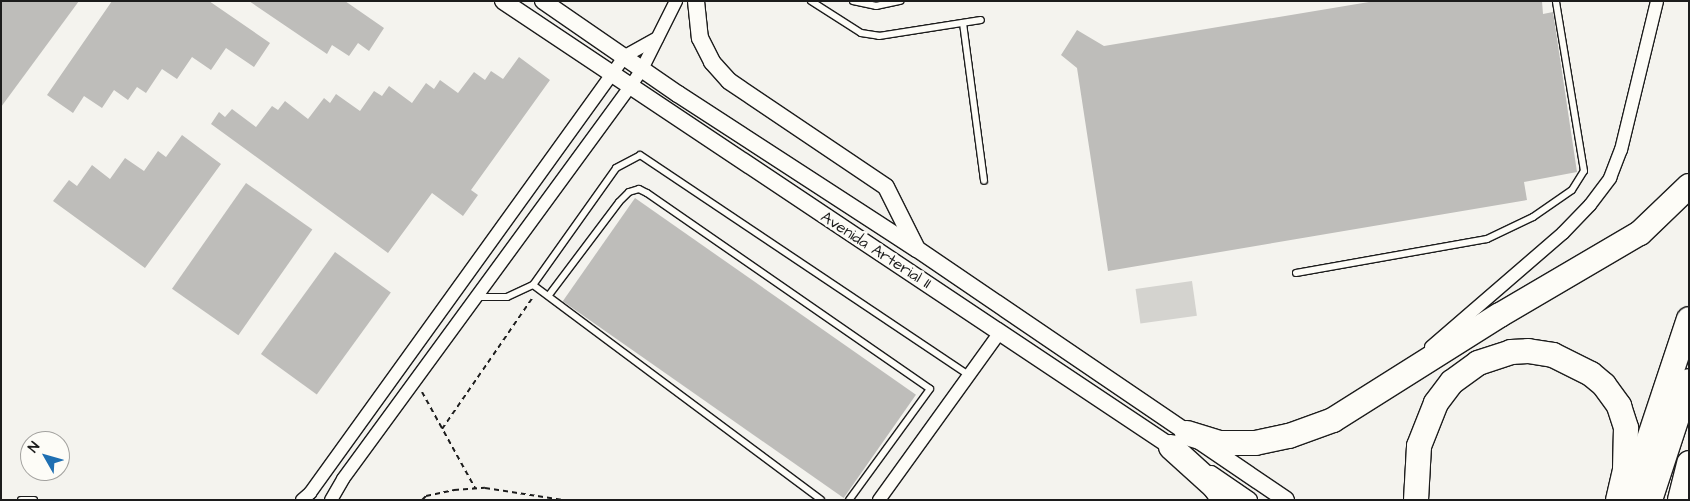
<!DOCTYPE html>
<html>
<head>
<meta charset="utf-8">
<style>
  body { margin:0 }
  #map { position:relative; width:1690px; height:501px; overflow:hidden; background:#f4f3ee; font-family:"Architects Daughter",sans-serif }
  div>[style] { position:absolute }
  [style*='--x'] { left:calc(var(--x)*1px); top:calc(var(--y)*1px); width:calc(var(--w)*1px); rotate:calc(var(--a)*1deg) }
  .green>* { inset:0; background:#d4d3cf; transform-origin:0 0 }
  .building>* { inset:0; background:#bebdba; transform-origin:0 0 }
  .path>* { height:2px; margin-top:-1px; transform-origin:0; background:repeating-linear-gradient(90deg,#1c1c1c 0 5px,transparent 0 9px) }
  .roads { filter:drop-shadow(1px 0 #1c1c1c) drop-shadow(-1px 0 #1c1c1c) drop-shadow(0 1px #1c1c1c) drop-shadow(0 -1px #1c1c1c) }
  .service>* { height:6px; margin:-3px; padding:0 3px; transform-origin:3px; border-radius:3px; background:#fdfcf7 }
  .minor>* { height:12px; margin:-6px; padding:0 6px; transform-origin:6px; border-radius:6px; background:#fdfcf7 }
  .tertiary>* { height:16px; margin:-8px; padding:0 8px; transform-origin:8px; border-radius:8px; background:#fdfcf7 }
  .motorway>* { height:24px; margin:-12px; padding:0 12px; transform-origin:12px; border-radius:12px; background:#fdfcf7 }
  span { translate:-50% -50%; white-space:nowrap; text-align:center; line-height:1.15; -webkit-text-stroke:5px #fdfcf7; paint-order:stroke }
  .street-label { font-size:16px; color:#1c1c1c }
  .frame { position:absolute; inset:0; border:2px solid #1c1c1c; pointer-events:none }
  .north { position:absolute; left:20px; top:431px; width:50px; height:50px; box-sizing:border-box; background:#fdfcf7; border:1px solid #a3a29f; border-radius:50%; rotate:308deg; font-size:14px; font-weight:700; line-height:20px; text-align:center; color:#1c1c1c }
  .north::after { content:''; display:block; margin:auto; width:18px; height:22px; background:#1f6fb2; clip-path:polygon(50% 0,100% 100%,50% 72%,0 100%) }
</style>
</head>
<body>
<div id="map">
  <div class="green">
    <i style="left:1192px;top:281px;width:35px;height:57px;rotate:82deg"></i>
  </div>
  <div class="building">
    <i style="clip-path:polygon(1px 1px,79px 1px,1px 107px)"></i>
    <i style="clip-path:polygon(112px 1px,209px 1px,270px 43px,254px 67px,226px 48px,211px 70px,192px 57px,177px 79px,162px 69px,146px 93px,137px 87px,128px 100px,114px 90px,102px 108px,84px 96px,73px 113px,47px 95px)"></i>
    <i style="clip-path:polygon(249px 1px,345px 1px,384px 28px,369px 51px,358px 43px,349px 56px,332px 45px,327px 54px)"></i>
    <i style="clip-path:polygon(1375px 1px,1542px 1px,1543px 14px,1553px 12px,1577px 172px,1524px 182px,1527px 200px,1108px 271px,1077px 68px,1061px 55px,1077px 30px,1104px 46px)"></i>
    <i style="clip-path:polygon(519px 57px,550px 80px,471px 190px,478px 195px,463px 216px,432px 193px,388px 253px,211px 124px,219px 112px,225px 117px,232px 109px,256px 127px,272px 106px,278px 110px,285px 101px,308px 119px,324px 98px,330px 103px,336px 94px,360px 111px,374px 91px,382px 96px,389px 86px,412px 103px,426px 83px,434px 89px,440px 80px,458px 93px,474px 72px,485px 80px,491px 71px,503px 79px)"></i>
    <i style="clip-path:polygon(182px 135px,221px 164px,145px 268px,53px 201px,69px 180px,77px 186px,92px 165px,110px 179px,125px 158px,144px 171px,158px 151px,166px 157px)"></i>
    <i style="left:246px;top:183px;width:81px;height:129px;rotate:35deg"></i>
    <i style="left:635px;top:198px;width:343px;height:126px;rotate:35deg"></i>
    <i style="left:335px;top:252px;width:69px;height:126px;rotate:36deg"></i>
  </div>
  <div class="path">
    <i style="--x:422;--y:392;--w:110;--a:61.1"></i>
    <i style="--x:442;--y:429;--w:160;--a:-55.4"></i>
    <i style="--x:422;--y:500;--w:6;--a:-45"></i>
    <i style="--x:426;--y:496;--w:29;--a:-12"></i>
    <i style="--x:454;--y:490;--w:31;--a:-4"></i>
    <i style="--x:485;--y:488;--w:79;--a:8.7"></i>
  </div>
  <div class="roads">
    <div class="service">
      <i style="--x:811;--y:1;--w:59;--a:32.6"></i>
      <i style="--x:861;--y:33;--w:18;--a:9"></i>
      <i style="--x:879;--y:36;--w:103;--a:-8.9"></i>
      <i style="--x:853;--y:1;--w:24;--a:12"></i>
      <i style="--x:876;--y:6;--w:25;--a:-12"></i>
      <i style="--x:963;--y:23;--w:159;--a:82.4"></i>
      <i style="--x:1296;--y:273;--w:194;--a:-10.1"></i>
      <i style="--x:1487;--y:239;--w:51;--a:-25.6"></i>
      <i style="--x:1533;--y:217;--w:47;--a:-34.7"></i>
      <i style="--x:1572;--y:190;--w:22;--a:-58"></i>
      <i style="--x:1584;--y:171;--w:172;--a:-99.4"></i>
      <i style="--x:533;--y:285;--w:359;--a:36.7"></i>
      <i style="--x:549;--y:295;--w:116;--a:-53"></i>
      <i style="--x:619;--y:202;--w:14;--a:-45"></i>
      <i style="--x:629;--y:192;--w:10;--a:-17"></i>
      <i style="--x:639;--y:189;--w:9;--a:27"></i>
      <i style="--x:647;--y:193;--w:344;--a:34.7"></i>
      <i style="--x:930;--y:389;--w:137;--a:126.1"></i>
      <i style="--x:477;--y:297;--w:30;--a:0"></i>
      <i style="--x:507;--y:297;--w:29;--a:-25"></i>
      <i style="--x:533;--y:285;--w:143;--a:-54.6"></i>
      <i style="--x:616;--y:168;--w:27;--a:-28"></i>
      <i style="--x:640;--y:155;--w:396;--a:33.8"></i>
      <i style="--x:21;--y:500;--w:13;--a:0"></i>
    </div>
    <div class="minor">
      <i style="--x:1431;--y:347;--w:174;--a:-40.8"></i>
      <i style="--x:1563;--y:233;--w:39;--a:-46"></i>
      <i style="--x:1590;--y:205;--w:34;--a:-53"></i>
      <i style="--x:1610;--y:178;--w:30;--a:-69"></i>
      <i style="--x:1621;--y:150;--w:153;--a:-76.4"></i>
      <i style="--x:302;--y:500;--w:11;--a:-41"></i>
      <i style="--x:310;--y:493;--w:539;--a:-54.22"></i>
      <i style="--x:625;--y:56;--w:37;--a:-29"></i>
      <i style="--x:331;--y:500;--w:24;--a:-60"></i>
      <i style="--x:343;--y:479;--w:486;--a:-53.8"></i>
      <i style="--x:630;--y:87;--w:22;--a:-56"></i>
      <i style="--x:642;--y:69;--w:76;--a:-63.4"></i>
      <i style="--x:879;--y:500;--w:207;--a:-54.2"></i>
    </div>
    <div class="tertiary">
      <i style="--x:503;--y:1;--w:813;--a:33.71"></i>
      <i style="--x:543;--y:1;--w:164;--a:34.6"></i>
      <i style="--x:678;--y:94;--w:285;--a:33"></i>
      <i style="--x:917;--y:249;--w:446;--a:34.2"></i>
      <i style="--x:696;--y:1;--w:37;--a:84"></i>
      <i style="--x:700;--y:38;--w:27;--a:63"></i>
      <i style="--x:712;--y:62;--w:25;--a:48"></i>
      <i style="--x:729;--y:81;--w:189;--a:34"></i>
      <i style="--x:886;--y:187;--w:69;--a:63.4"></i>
      <i style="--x:1211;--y:474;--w:46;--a:34.4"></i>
    </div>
    <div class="motorway">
      <i style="--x:1187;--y:433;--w:34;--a:17"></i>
      <i style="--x:1220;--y:443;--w:35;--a:0"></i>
      <i style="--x:1255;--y:443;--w:35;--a:-12"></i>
      <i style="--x:1289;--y:436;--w:47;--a:-20"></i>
      <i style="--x:1333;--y:420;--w:197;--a:-32.2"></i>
      <i style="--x:1500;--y:315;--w:162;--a:-30.4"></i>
      <i style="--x:1640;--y:233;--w:68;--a:-43.8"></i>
      <i style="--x:1171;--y:447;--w:59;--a:42.3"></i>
      <i style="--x:1215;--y:487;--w:16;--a:55"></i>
      <i style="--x:1631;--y:493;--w:183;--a:-71.6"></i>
      <i style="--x:1416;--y:500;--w:54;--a:-86.8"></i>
      <i style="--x:1419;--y:446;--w:46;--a:-68.4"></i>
      <i style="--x:1436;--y:403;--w:26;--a:-53"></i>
      <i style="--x:1452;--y:382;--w:32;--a:-36"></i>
      <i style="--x:1478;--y:363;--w:35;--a:-18"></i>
      <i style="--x:1511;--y:352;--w:17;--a:-3"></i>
      <i style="--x:1528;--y:351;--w:25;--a:9"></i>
      <i style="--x:1553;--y:355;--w:42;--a:26.6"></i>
      <i style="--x:1591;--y:374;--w:17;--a:40"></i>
      <i style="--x:1604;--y:385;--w:26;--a:54"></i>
      <i style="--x:1619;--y:406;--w:23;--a:72"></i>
      <i style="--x:1626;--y:428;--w:42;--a:91.4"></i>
      <i style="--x:1625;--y:470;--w:31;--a:103"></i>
      <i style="--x:1650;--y:500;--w:125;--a:-71.9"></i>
      <i style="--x:1680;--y:500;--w:38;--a:-76"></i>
    </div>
  </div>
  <div class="street-label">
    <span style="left:876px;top:250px;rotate:33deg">Avenida Arterial II</span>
  </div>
  <div class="frame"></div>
  <div class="north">N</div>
</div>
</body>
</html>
